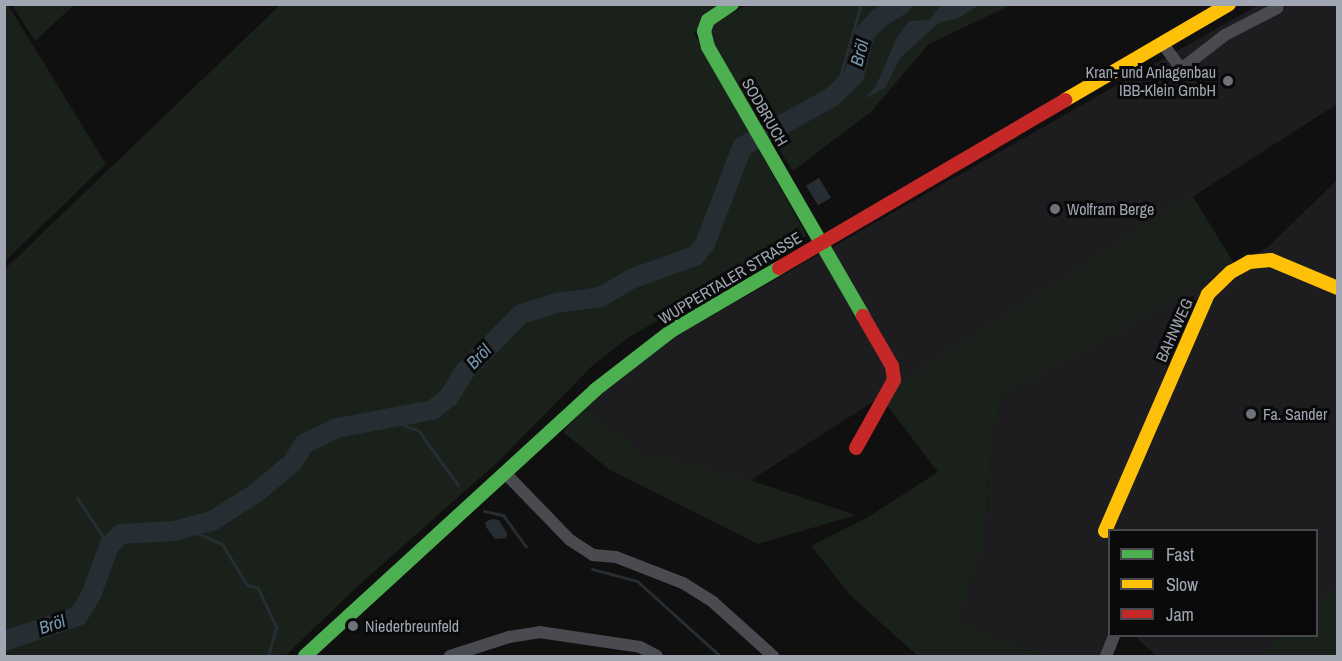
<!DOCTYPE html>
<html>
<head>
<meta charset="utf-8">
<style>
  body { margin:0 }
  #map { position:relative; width:1342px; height:661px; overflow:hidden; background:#101010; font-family:"Archivo Narrow",sans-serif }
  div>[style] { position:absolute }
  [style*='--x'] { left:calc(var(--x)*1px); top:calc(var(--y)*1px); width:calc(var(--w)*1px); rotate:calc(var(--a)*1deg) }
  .built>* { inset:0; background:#1d1d1f }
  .green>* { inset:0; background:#1a201a }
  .water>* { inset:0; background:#262d33; transform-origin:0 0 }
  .stream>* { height:3px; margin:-1.5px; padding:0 1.5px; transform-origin:1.5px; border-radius:1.5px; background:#262d33 }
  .river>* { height:20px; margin:-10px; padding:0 10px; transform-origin:10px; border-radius:10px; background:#262d33 }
  .street>* { height:12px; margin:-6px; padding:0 6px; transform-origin:6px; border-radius:6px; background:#4a4b50 }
  .fast>* { height:14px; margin:-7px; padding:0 7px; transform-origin:7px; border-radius:7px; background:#4caf50 }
  .slow>* { height:14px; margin:-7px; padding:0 7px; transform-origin:7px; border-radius:7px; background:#ffc107 }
  .jam>* { height:14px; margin:-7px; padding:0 7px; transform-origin:7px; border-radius:7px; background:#c62828 }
  .dots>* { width:16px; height:16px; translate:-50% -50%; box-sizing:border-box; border:3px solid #0a0a0b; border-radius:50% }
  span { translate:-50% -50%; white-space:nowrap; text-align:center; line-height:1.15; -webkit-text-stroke:6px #0a0a0b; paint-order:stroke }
  .poi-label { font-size:16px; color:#a0a6b2 }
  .right { translate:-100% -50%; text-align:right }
  .left { translate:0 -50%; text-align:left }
  .street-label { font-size:16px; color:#a0a6b2 }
  .water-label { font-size:18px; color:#7597af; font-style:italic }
  .frame { position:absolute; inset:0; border:6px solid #a0a6b2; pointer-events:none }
  .legend { position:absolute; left:1108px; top:529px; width:210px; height:108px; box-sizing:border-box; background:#0a0a0b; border:2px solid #46484e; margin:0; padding:8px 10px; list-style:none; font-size:18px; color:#a0a6b2 }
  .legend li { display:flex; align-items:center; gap:12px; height:30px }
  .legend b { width:30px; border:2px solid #46484e }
</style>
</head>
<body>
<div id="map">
  <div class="built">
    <i style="clip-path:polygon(1258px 5px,1337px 5px,1337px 104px,748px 482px,641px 452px,586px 406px,651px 350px)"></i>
    <i style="clip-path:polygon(1337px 180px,1337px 583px,1317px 603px,1316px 530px,1110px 530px,1110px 636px,1103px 656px,1044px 656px,959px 621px,986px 539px,990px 450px,1003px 395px,1130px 321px,1268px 247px)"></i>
    <i style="clip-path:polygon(1135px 636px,1282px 636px,1259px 656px,1156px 656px)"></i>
  </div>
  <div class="green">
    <i style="clip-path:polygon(8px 5px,106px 164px,5px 261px,4px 5px)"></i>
    <i style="clip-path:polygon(12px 5px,74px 5px,35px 41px)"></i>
    <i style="clip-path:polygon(280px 5px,742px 5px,721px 18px,748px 5px,1011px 5px,929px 44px,871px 112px,793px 171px,710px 45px,710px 23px,694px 33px,807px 236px,629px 337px,592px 366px,501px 459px,358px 586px,285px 656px,5px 656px,5px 269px)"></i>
    <i style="clip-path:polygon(1192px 195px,1235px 265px,1003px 395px,990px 450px,986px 539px,959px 621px,1044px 656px,918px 656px,851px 596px,811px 546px,870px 516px,938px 472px,880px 396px)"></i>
    <i style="clip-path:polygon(586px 406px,641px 452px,752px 481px,856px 515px,758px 544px,610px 470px,563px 432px)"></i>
    <i style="clip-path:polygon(1337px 583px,1337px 656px,1259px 656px,1282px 636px,1316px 636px,1317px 603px)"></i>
  </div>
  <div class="water">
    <i style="clip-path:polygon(941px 5px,979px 5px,957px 19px,940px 22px,900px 58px,885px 88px,864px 99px,876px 86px,897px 37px,909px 21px,929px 20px)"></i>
    <i style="left:819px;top:178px;width:23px;height:15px;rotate:59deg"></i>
    <i style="clip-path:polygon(492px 519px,499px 520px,507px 533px,506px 538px,495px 539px,486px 527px,485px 522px)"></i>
  </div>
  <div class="stream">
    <i style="--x:835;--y:94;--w:94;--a:-73.9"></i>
    <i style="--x:395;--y:415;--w:15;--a:48"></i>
    <i style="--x:405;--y:426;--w:14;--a:17"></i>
    <i style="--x:418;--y:430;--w:68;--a:54"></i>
    <i style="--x:77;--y:498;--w:58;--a:56.3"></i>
    <i style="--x:484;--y:511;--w:19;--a:12"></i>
    <i style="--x:503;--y:515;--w:39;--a:54"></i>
    <i style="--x:186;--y:528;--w:39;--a:24"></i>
    <i style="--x:222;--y:544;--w:48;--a:58.6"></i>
    <i style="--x:247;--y:585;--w:11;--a:15"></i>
    <i style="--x:258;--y:588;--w:43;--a:65.2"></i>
    <i style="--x:276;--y:627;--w:30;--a:105"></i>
    <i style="--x:592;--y:569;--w:47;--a:14.9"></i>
    <i style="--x:637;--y:581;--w:112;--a:42.1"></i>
  </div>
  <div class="river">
    <i style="--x:4;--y:641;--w:78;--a:-18.7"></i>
    <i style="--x:78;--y:616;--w:25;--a:-58"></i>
    <i style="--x:91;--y:595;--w:52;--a:-69.8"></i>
    <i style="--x:109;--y:546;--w:17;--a:-45"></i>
    <i style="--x:121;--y:534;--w:53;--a:-3.2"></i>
    <i style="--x:174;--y:531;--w:39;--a:-15"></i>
    <i style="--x:212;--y:521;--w:52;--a:-32.5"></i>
    <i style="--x:256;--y:493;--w:48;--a:-40"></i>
    <i style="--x:293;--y:462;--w:21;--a:-59"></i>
    <i style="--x:304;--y:444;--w:37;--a:-26"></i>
    <i style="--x:337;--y:428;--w:97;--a:-10.7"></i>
    <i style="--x:432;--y:410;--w:21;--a:-37"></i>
    <i style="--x:449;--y:397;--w:29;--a:-59"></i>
    <i style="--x:464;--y:372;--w:81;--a:-45.5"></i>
    <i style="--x:521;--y:314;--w:38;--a:-17"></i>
    <i style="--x:557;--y:303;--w:44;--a:-7.8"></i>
    <i style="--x:601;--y:297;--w:35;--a:-31"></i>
    <i style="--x:631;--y:279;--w:68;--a:-19.8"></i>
    <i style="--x:695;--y:256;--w:16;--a:-50"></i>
    <i style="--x:705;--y:244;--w:104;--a:-69.1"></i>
    <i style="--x:742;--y:147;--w:103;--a:-29.1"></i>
    <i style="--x:832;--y:97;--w:30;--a:-44"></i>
    <i style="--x:854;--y:76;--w:44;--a:-75.7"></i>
    <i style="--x:865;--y:33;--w:19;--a:-47"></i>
    <i style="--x:878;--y:19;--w:28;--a:-32"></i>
  </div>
  <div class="street">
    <i style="--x:1163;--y:44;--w:31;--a:54"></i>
    <i style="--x:1181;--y:69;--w:56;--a:-37.7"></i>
    <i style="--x:1225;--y:35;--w:59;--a:-27.4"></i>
    <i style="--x:506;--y:474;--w:92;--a:45.9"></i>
    <i style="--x:570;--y:540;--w:27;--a:33"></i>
    <i style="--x:593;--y:555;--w:23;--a:5"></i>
    <i style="--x:616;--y:557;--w:72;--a:21.2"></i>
    <i style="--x:683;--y:583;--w:36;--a:32"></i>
    <i style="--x:713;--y:602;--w:81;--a:42"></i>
    <i style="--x:450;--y:656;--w:62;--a:-17.9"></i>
    <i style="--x:509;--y:637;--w:30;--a:-9"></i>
    <i style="--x:539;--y:632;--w:102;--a:8.4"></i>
    <i style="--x:640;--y:647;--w:19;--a:28"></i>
    <i style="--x:1106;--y:656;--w:22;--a:-68"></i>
  </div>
  <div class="fast">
    <i style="--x:732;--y:4;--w:29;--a:146"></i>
    <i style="--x:708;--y:20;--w:12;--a:110"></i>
    <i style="--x:704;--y:31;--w:16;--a:76"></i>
    <i style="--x:708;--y:47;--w:310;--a:60"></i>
    <i style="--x:305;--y:656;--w:394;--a:-42.5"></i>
    <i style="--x:595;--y:390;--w:96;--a:-37.8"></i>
    <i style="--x:671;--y:331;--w:125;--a:-30.3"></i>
  </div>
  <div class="slow">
    <i style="--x:1065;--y:100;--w:190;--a:-30.3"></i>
    <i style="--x:1105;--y:531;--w:258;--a:-66.5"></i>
    <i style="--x:1208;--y:294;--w:32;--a:-44"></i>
    <i style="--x:1231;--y:272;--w:21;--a:-29"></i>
    <i style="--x:1249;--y:262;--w:22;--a:-5"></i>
    <i style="--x:1271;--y:260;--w:73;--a:22.7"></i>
  </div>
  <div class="jam">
    <i style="--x:779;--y:268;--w:332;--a:-30.4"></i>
    <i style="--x:856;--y:448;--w:78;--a:-60.8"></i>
    <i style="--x:894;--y:380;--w:14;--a:-98"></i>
    <i style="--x:892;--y:366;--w:58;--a:-120.1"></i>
  </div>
  <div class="dots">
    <i style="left:1228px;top:81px;background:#6e7279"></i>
    <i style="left:1055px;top:209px;background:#6e7279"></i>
    <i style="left:1251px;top:414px;background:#6e7279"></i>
    <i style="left:353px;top:626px;background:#6e7279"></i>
  </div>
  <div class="poi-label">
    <span class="right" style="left:1216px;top:81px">Kran- und Anlagenbau<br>IBB-Klein GmbH</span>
    <span class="left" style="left:1067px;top:209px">Wolfram Berge</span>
    <span class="left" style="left:1263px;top:414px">Fa. Sander</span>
    <span class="left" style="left:365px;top:626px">Niederbreunfeld</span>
  </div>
  <div class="street-label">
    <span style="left:765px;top:112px;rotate:60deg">SODBRUCH</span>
    <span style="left:730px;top:278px;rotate:-31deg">WUPPERTALER STRASSE</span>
    <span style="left:1174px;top:330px;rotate:-66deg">BAHNWEG</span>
  </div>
  <div class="water-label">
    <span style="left:860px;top:53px;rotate:-75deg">Bröl</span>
    <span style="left:479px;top:357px;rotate:-46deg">Bröl</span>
    <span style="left:52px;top:625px;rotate:-19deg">Bröl</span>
  </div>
  <div class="frame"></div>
  <ul class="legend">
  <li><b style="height:8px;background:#4caf50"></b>Fast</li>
  <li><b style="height:8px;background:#ffc107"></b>Slow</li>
  <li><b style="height:8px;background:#c62828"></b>Jam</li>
  </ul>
</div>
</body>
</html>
